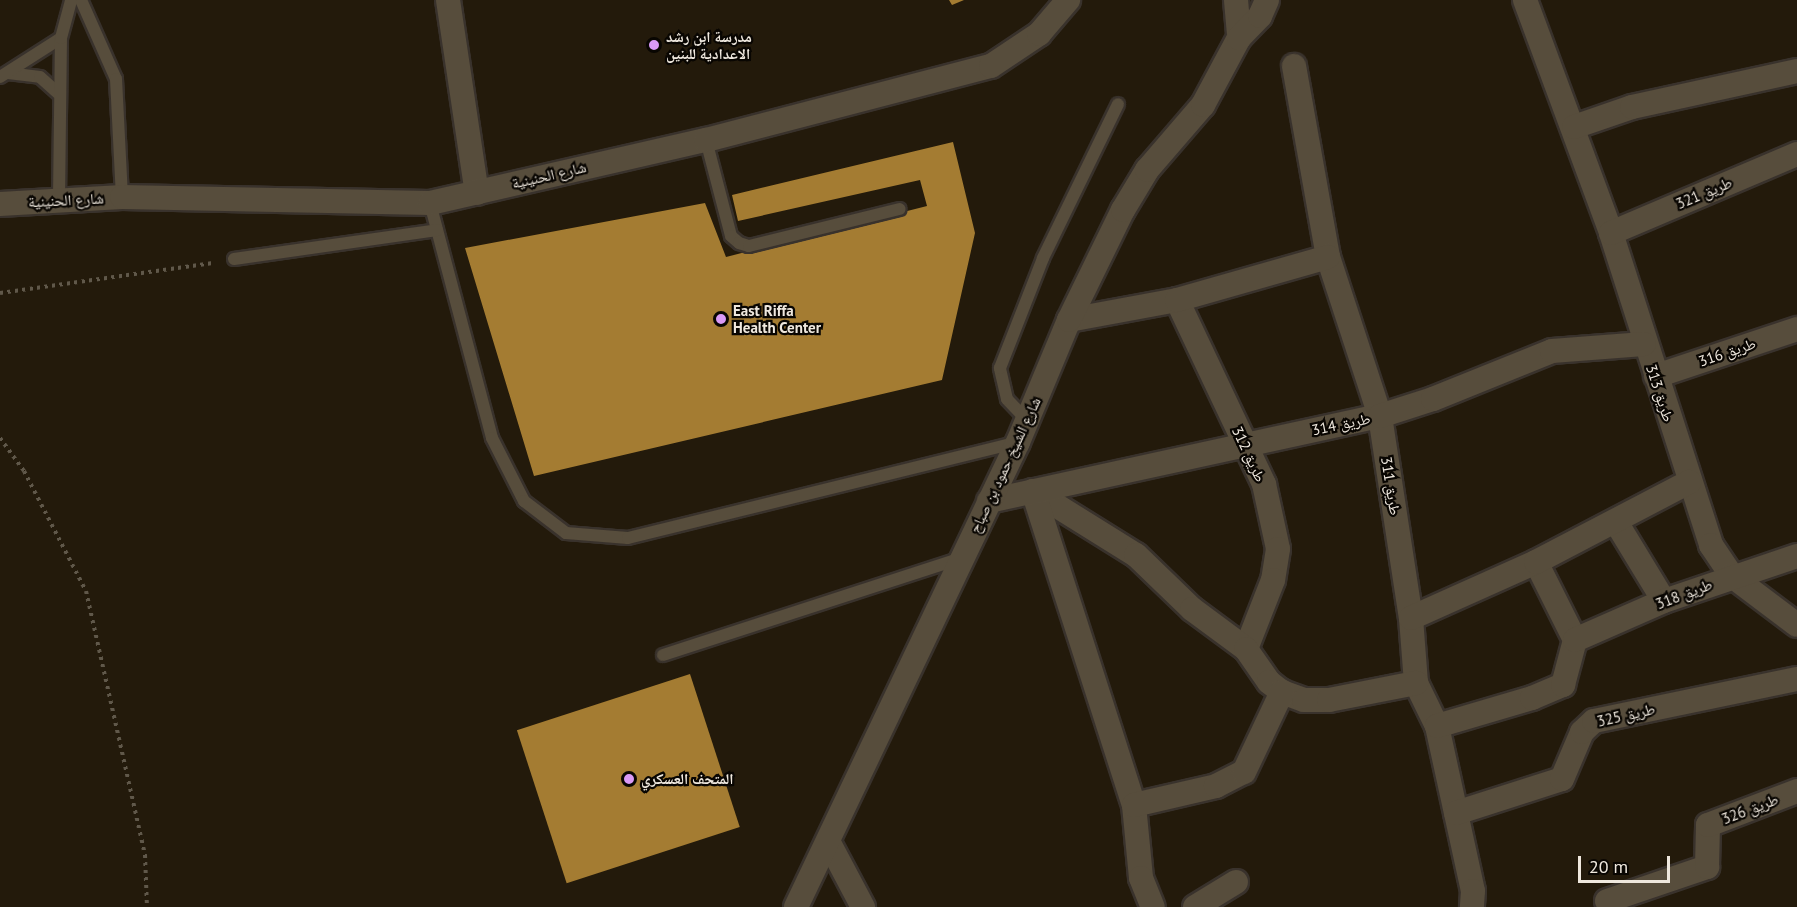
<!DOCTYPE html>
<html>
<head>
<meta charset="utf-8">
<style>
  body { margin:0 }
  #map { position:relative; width:1797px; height:907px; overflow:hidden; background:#231a0b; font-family:"PT Sans","Noto Naskh Arabic",sans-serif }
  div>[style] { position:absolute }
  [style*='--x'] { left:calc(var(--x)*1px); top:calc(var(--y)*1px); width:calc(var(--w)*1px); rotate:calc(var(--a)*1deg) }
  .building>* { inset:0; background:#a47c32; transform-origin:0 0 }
  .path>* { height:4px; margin-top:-2px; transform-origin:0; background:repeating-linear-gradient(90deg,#60584a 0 3px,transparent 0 7.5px) }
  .roads { filter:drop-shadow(2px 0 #39322c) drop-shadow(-2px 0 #39322c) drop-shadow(0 2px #39322c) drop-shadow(0 -2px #39322c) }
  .service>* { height:12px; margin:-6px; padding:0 6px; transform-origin:6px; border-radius:6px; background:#574d3c }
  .minor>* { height:24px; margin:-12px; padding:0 12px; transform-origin:12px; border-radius:12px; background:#574d3c }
  .dots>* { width:16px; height:16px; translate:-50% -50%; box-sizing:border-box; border:3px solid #090602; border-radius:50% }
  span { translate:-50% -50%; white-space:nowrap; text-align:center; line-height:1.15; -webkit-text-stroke:4.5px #090602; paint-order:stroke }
  .poi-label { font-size:15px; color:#efe8de; font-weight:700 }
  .left { translate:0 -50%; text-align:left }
  .street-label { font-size:15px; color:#efe8de }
  .scale { position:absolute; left:1578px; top:856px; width:92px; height:27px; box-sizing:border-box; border:3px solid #efe8de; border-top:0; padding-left:8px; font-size:18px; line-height:21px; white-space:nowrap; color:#efe8de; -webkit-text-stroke:4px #090602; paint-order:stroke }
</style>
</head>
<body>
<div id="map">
  <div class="building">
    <i style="clip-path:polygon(949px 0,964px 0,952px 5px)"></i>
    <i style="clip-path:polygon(953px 142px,975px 233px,942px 380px,534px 476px,465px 248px,705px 203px,726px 257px,927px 206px,920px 180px,738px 221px,732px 195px)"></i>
    <i style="left:690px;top:674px;width:161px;height:182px;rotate:72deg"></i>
  </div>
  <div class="path">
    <i style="--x:0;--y:293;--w:215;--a:-8"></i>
    <i style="--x:0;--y:438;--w:41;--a:54"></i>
    <i style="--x:24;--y:471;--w:135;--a:62.7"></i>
    <i style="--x:86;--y:591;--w:271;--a:77.4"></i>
    <i style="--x:145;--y:855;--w:52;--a:87.8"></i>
  </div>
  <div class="roads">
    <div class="service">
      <i style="--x:81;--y:0;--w:86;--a:66.1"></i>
      <i style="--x:116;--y:79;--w:118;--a:87.1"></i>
      <i style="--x:8;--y:73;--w:32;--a:7"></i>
      <i style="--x:40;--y:77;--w:24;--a:42"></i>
      <i style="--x:0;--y:77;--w:72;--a:-32.6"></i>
      <i style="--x:706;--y:140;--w:99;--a:75.4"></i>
      <i style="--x:731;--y:236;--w:11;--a:41"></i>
      <i style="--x:739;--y:243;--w:10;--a:17"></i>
      <i style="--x:749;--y:246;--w:155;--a:-13.8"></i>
      <i style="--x:59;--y:199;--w:161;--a:-89.3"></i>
      <i style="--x:61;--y:38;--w:39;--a:-75"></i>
      <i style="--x:430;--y:203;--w:243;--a:75.2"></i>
      <i style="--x:492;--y:438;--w:71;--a:63.1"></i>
      <i style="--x:524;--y:501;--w:53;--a:37.3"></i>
      <i style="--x:566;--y:533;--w:62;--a:4.6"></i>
      <i style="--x:628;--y:538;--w:402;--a:-13.8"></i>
      <i style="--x:234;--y:259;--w:205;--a:-8.1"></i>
      <i style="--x:1027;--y:420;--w:29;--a:-134"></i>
      <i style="--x:1007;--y:399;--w:32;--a:-103"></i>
      <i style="--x:1000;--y:368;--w:118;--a:-68.6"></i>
      <i style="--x:1043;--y:258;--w:171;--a:-64"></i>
      <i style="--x:663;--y:655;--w:313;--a:-18"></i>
    </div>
    <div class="minor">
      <i style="--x:448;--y:0;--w:195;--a:81.5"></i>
      <i style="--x:1236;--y:0;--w:38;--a:85"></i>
      <i style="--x:1525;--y:0;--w:248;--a:69.7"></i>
      <i style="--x:1611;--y:233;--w:328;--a:72.2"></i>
      <i style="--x:1711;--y:545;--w:37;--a:56"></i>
      <i style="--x:1732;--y:576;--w:81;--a:37"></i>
      <i style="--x:1294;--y:66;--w:194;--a:79.9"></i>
      <i style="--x:1328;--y:257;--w:167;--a:71.9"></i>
      <i style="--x:1380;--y:416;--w:204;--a:81.3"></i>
      <i style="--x:1411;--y:618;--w:65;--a:85.6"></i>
      <i style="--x:1416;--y:683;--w:48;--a:64"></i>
      <i style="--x:1437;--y:726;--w:169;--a:77.7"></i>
      <i style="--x:1473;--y:891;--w:16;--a:94"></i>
      <i style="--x:1574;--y:127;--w:61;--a:-19"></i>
      <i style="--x:1632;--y:107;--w:169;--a:-12.3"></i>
      <i style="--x:0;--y:204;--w:122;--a:-3.3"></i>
      <i style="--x:122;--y:197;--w:308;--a:1.1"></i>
      <i style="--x:430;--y:203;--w:283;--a:-12.9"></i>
      <i style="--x:706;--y:140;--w:294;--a:-14.6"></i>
      <i style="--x:991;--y:66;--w:58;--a:-33.7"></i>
      <i style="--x:1039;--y:34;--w:45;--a:-49.5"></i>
      <i style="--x:1611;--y:233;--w:202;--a:-23"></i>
      <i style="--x:1177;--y:300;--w:204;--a:64.7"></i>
      <i style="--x:1264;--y:484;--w:66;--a:77.8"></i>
      <i style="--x:1278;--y:549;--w:31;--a:99"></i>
      <i style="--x:1273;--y:580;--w:74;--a:111.4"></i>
      <i style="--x:1069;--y:320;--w:110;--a:-10.5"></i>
      <i style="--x:1177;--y:300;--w:157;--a:-15.9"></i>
      <i style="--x:1656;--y:376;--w:149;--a:-18.4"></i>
      <i style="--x:1033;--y:491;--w:121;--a:31.9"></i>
      <i style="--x:1136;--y:555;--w:78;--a:44"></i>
      <i style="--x:1192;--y:609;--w:67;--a:36.5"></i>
      <i style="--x:1246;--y:649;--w:40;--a:55.1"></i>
      <i style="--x:1269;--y:682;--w:16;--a:38"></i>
      <i style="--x:1282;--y:692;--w:23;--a:20"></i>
      <i style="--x:1304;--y:700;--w:25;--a:0"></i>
      <i style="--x:1329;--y:700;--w:89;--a:-11.1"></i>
      <i style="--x:1033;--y:491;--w:330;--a:72.2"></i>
      <i style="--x:1134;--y:805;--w:73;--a:84.5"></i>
      <i style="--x:1141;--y:878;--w:31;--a:68"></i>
      <i style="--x:989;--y:501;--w:400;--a:-12.3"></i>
      <i style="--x:1380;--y:416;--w:56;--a:-17.8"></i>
      <i style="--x:1433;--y:399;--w:128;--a:-22"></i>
      <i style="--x:1552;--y:351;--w:92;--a:-4.4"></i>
      <i style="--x:1616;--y:522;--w:92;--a:58.7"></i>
      <i style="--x:1536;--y:562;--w:87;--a:63.4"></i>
      <i style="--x:1411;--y:618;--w:137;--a:-24.1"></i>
      <i style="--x:1536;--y:562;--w:173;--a:-27.6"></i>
      <i style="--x:1437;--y:726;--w:99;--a:-16.4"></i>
      <i style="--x:1532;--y:698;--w:34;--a:-23"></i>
      <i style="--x:1563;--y:685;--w:47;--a:-75.1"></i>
      <i style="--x:1575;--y:640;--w:97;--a:-23.7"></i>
      <i style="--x:1664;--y:601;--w:140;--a:-18.7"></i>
      <i style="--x:1134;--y:805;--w:84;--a:-13"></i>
      <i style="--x:1216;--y:786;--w:31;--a:-27"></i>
      <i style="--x:1244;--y:772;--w:89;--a:-64.6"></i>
      <i style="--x:1456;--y:813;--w:111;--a:-17.8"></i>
      <i style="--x:1562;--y:779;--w:51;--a:-66.9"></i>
      <i style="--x:1582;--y:732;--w:16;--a:-43"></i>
      <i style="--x:1594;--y:721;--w:207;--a:-11.7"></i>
      <i style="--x:828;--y:841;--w:75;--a:62.1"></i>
      <i style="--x:1607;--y:901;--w:106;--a:-18.8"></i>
      <i style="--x:1707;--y:867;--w:42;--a:-88.6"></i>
      <i style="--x:1708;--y:825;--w:95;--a:-20.9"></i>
      <i style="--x:796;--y:907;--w:515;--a:-64.48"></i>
      <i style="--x:1018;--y:442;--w:132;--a:-67.3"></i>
      <i style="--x:1069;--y:320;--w:123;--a:-63.9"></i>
      <i style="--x:1123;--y:210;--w:47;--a:-59"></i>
      <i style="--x:1147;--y:170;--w:86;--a:-49.3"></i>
      <i style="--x:1203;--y:105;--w:76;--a:-61.8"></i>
      <i style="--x:1239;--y:38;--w:30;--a:-46"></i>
      <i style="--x:1260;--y:16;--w:17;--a:-66"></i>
      <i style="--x:1195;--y:907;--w:48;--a:-31.4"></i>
    </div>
  </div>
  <div class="dots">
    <i style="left:654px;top:45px;background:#da9af6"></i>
    <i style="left:721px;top:319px;background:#da9af6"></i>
    <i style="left:629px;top:779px;background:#da9af6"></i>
  </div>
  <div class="poi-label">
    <span class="left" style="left:666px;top:45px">مدرسة ابن رشد<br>الاعدادية للبنين</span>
    <span class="left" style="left:733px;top:319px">East Riffa<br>Health Center</span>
    <span class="left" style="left:641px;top:779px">المتحف العسكري</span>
  </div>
  <div class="street-label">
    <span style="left:549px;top:175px;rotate:-13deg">شارع الحنينية</span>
    <span style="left:1704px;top:193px;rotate:-23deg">طريق 321</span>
    <span style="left:66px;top:200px;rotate:-3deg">شارع الحنينية</span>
    <span style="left:1727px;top:352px;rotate:-19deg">طريق 316</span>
    <span style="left:1660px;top:393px;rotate:72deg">طريق 313</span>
    <span style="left:1341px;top:424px;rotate:-12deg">طريق 314</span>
    <span style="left:1249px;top:454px;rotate:65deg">طريق 312</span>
    <span style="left:1005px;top:465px;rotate:-65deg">شارع الشيخ حمود بن صباح</span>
    <span style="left:1391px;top:486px;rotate:81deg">طريق 311</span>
    <span style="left:1684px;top:594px;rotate:-21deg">طريق 318</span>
    <span style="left:1626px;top:715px;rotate:-13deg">طريق 325</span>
    <span style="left:1750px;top:809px;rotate:-21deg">طريق 326</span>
  </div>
  <div class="scale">20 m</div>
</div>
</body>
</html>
